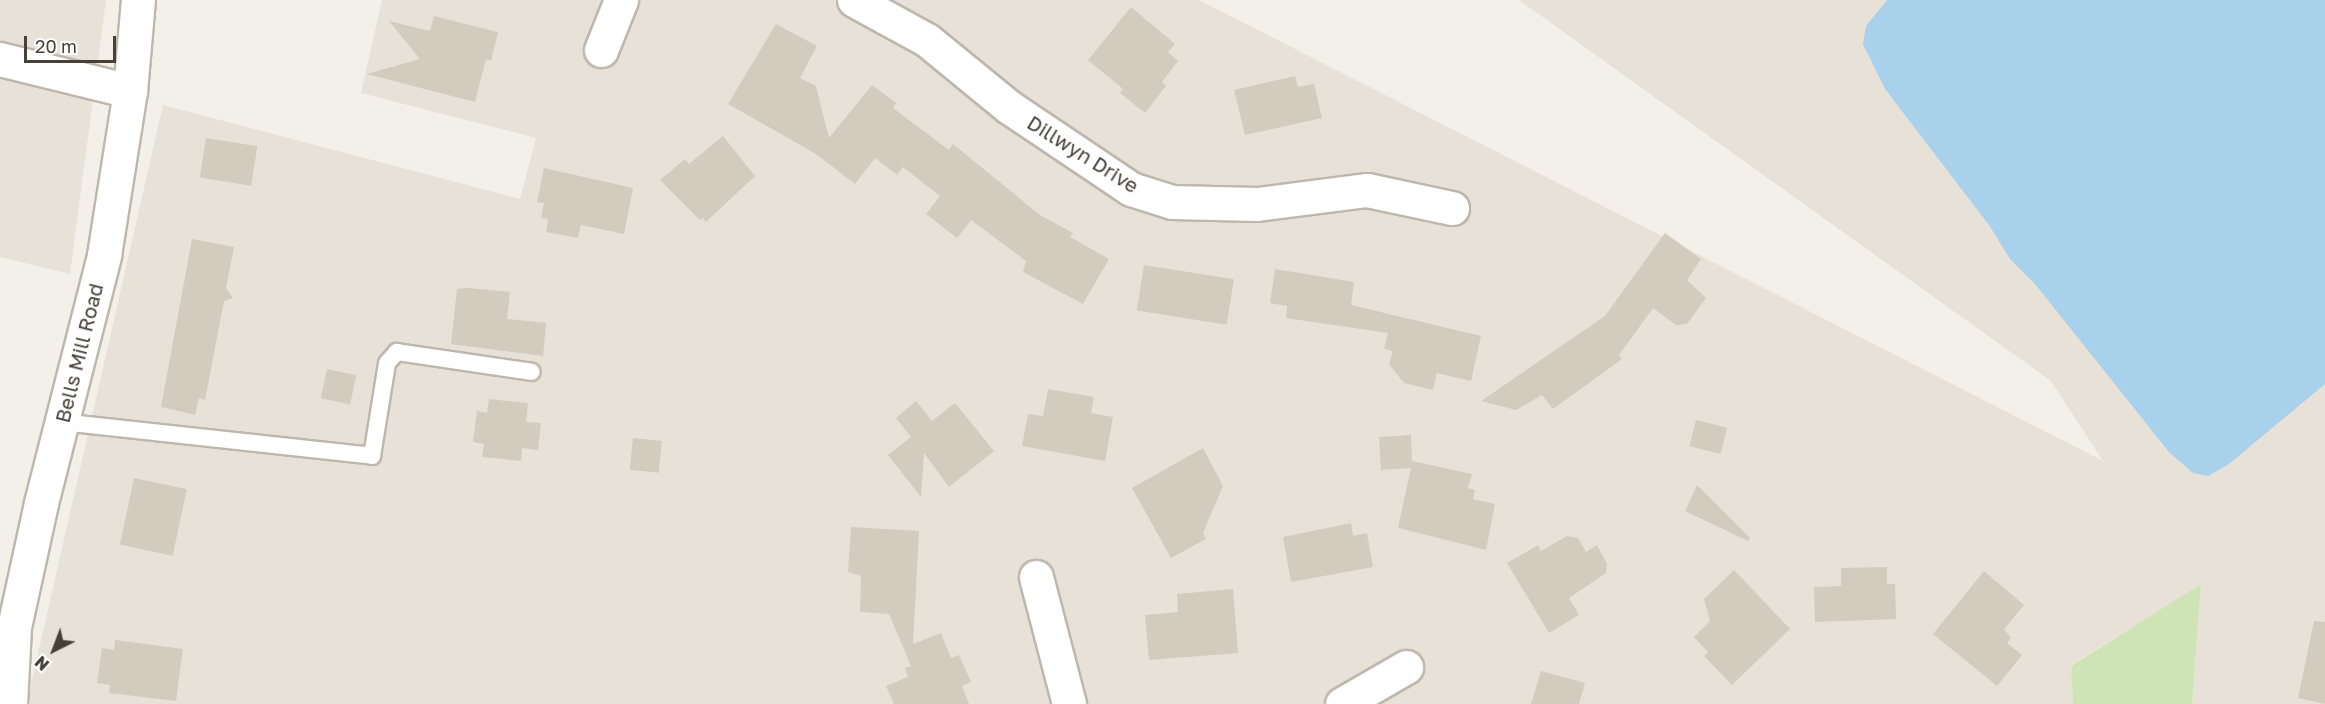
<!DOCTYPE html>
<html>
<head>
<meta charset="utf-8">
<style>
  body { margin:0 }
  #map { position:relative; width:2325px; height:704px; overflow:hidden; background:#f3f0e9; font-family:"Golos Text",sans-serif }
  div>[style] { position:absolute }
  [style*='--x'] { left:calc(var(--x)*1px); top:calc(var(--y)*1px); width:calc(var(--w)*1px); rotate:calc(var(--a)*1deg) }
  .residential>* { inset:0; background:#e7e1d7 }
  .green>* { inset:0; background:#cfe4b4 }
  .water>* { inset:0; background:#a9d1eb }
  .building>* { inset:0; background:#d4cbbf; transform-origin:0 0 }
  .roads { filter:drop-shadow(2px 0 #beb7ac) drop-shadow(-2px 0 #beb7ac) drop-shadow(0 2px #beb7ac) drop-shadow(0 -2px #beb7ac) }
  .service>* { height:16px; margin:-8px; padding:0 8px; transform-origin:8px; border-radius:8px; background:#fff }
  .minor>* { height:33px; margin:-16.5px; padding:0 16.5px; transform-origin:16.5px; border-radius:16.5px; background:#fff }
  .tertiary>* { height:33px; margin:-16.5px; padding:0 16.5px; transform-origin:16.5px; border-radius:16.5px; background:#fff }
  span { translate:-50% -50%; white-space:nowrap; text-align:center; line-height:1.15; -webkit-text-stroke:4.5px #fff; paint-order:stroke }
  .street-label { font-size:20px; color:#464037 }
  .north { position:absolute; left:24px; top:620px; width:60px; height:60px; -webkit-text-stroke:4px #fff; paint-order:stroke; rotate:222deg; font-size:16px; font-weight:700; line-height:24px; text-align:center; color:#464037 }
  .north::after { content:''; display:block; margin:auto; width:21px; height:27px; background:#464037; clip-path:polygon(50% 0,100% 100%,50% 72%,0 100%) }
  .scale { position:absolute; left:24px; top:36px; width:92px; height:27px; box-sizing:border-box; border:3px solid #464037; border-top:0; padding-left:8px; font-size:18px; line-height:21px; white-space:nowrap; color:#464037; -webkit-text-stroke:4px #fff; paint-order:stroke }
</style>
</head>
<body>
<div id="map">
  <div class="residential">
    <i style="clip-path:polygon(0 0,106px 0,70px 274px,0 257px)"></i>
    <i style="clip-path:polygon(382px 0,1199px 0,2103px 461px,2051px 381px,1519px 0,2325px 0,2325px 704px,2192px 704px,2201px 585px,2071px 665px,2073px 704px,30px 704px,29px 693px,163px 105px,520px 199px,536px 138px,361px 93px)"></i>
  </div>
  <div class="green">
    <i style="clip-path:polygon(2201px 584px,2192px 704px,2073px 704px,2071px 666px)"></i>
  </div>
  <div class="water">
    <i style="clip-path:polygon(1887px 0,2325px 0,2325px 384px,2229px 464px,2208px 476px,2193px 473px,2169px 452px,2035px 284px,2010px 259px,1989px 225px,1885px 89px,1863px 44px,1866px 26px)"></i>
  </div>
  <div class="building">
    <i style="clip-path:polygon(1131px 7px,1175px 44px,1168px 52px,1178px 61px,1162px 82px,1166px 86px,1145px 113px,1120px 93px,1123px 89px,1088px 60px)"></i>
    <i style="clip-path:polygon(434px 16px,498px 32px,491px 61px,486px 59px,475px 102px,367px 74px,420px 59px,389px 21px,430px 31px)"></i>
    <i style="clip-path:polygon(776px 24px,817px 46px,800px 78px,816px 86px,829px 138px,872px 85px,896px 103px,893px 108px,949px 150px,953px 144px,1040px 215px,1073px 233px,1070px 237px,1109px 259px,1083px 304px,1023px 272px,1026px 261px,971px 220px,957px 238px,926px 214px,940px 196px,903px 167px,897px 175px,875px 158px,855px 184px,816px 154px,728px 104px)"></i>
    <i style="clip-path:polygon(1295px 76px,1298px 87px,1314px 84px,1322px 118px,1245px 135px,1234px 90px)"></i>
    <i style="clip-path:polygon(723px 136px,755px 176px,706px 222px,703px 218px,700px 220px,660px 180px,685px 159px,689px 164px)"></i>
    <i style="left:206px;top:138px;width:52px;height:40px;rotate:9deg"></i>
    <i style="clip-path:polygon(544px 168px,633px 188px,624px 234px,581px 225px,578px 238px,546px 232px,548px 219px,541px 218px,544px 203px,537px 202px)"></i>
    <i style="clip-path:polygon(1665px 233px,1701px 259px,1687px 280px,1706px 298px,1687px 324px,1676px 325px,1653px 308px,1619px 355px,1622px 359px,1553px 409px,1542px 395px,1516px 410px,1481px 401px,1605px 316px)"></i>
    <i style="clip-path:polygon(192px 239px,234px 247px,226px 288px,233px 298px,224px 301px,205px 400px,199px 398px,195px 415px,161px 407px)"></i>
    <i style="left:1144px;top:265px;width:91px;height:46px;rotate:9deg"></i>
    <i style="clip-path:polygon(1275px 269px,1354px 282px,1351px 305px,1481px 336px,1471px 381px,1437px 373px,1433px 390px,1404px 383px,1389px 364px,1393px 351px,1384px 349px,1388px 333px,1286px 318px,1287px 306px,1270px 303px)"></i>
    <i style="clip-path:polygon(468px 288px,510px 292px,507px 319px,546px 323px,543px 356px,451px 344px,457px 289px)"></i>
    <i style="left:327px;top:369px;width:30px;height:30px;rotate:12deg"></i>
    <i style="clip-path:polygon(1048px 389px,1094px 397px,1091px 413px,1113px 417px,1105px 461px,1022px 446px,1028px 414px,1043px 416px)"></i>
    <i style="clip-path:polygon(489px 399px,528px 403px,526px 422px,541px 423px,538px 450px,522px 448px,521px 461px,482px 457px,484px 444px,473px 442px,477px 411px,487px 413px)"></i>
    <i style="clip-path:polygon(916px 401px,932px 421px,955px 403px,994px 451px,949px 487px,924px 453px,921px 497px,888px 455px,911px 437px,896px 418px)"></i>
    <i style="left:1696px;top:420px;width:32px;height:27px;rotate:14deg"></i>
    <i style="clip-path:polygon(1411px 435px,1412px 461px,1472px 474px,1468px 488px,1475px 490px,1473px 499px,1495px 504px,1486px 550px,1398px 528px,1411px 468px,1381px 470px,1379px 437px)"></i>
    <i style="left:633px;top:438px;width:29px;height:32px;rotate:6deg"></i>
    <i style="clip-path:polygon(1203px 448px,1223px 486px,1203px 533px,1206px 539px,1171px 558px,1132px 488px)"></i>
    <i style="left:134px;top:478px;width:54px;height:68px;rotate:12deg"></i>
    <i style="clip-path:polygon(1697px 485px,1750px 538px,1748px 541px,1685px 511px)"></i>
    <i style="clip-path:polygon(1351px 523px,1353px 536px,1367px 533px,1373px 567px,1291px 582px,1283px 537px)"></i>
    <i style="clip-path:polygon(851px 527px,919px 531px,913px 644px,941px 633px,951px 658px,959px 655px,971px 682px,962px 686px,969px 704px,894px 704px,886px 686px,908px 677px,905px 668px,911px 666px,889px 614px,860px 612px,861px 576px,848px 572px)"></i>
    <i style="clip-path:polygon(1567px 536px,1578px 538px,1586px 552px,1597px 545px,1607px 564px,1606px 573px,1569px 598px,1579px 615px,1549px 633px,1507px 563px,1538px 545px,1541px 551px)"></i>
    <i style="clip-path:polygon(1887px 567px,1887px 584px,1895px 584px,1896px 619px,1815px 622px,1814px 587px,1841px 586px,1841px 568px)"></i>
    <i style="clip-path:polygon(1734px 570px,1790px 629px,1732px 685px,1704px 656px,1708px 652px,1694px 637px,1710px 621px,1704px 599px)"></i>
    <i style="clip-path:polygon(1984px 571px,2024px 605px,2004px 629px,2011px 638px,2007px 643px,2022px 655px,1997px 686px,1933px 634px)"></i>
    <i style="clip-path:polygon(1233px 589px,1238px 653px,1149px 660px,1145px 615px,1178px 612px,1177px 594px)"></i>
    <i style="clip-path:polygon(2314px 621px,2325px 622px,2325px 704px,2298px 698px)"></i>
    <i style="clip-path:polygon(115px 640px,183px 649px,176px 701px,109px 693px,110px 685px,97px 683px,102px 648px,114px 650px)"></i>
    <i style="clip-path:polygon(1541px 671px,1585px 683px,1579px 704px,1531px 704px)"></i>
  </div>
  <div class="roads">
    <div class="service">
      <i style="--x:61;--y:422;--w:313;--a:6.2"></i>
      <i style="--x:372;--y:456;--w:94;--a:-80.8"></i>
      <i style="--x:387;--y:363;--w:15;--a:-48"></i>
      <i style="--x:397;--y:352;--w:136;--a:8.4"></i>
    </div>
    <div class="minor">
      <i style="--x:854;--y:0;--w:83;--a:28.7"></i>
      <i style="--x:927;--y:40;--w:106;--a:39.3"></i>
      <i style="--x:1009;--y:107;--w:147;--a:33.9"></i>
      <i style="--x:1131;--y:189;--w:43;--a:17.6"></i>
      <i style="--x:1172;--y:202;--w:85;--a:1.3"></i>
      <i style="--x:1257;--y:204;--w:111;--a:-7.3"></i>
      <i style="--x:1367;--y:190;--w:87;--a:12"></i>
      <i style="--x:601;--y:50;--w:54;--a:-68.2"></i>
      <i style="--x:0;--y:59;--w:134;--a:13.8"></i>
      <i style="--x:1036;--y:577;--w:131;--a:75.4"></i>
      <i style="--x:1342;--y:704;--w:74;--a:-30"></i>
    </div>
    <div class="tertiary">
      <i style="--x:10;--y:704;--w:77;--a:-87"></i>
      <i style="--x:14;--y:627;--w:127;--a:-77.7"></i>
      <i style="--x:41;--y:503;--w:256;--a:-75.7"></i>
      <i style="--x:104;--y:255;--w:166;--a:-81"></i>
      <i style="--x:130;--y:91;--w:91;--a:-85"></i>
    </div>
  </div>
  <div class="street-label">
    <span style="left:1083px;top:154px;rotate:32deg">Dillwyn Drive</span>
    <span style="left:79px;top:353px;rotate:-76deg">Bells Mill Road</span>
  </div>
  <div class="north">N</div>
  <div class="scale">20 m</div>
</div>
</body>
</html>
